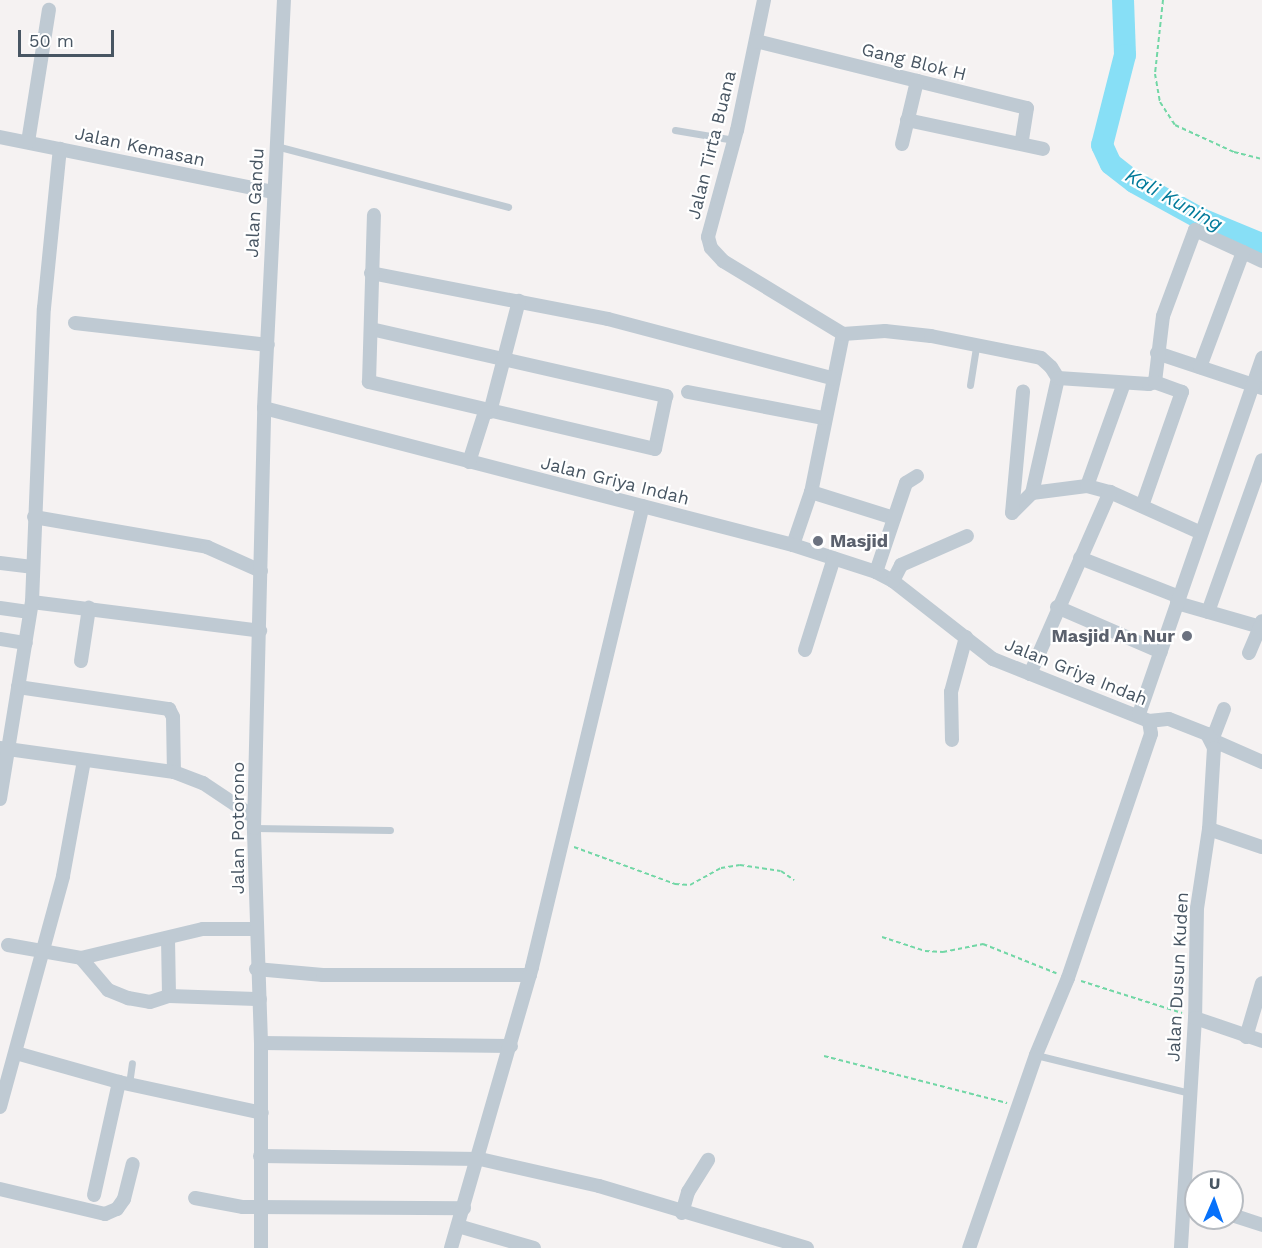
<!DOCTYPE html>
<html>
<head>
<meta charset="utf-8">
<style>
  body { margin:0 }
  #map { position:relative; width:1262px; height:1248px; overflow:hidden; background:#f5f2f2; font-family:"Work Sans",sans-serif }
  div>[style] { position:absolute }
  [style*='--x'] { left:calc(var(--x)*1px); top:calc(var(--y)*1px); width:calc(var(--w)*1px); rotate:calc(var(--a)*1deg) }
  .river>* { height:22px; margin:-11px; padding:0 11px; transform-origin:11px; border-radius:11px; background:#87dff6 }
  .path>* { height:2px; margin-top:-1px; transform-origin:0; background:repeating-linear-gradient(90deg,#72d7a6 0 4.5px,transparent 0 7.5px) }
  .service>* { height:7px; margin:-3.5px; padding:0 3.5px; transform-origin:3.5px; border-radius:3.5px; background:#bfcad3 }
  .minor>* { height:14px; margin:-7px; padding:0 7px; transform-origin:7px; border-radius:7px; background:#bfcad3 }
  .dots>* { width:16px; height:16px; translate:-50% -50%; box-sizing:border-box; border:3px solid #fff; border-radius:50% }
  span { translate:-50% -50%; white-space:nowrap; text-align:center; line-height:1.15; -webkit-text-stroke:4.5px #fff; paint-order:stroke }
  .street-label { font-size:18px; color:#485663 }
  .worship-label { font-size:18px; color:#5b616d; font-weight:700 }
  .left { translate:0 -50%; text-align:left }
  .right { translate:-100% -50%; text-align:right }
  .water-label { font-size:20px; color:#037b9b; font-style:italic }
  .north { position:absolute; left:1184px; top:1170px; width:60px; height:60px; box-sizing:border-box; background:#fff; border:2px solid #b6bbc1; border-radius:50%; rotate:2deg; font-size:16px; font-weight:700; line-height:24px; text-align:center; color:#485663 }
  .north::after { content:''; display:block; margin:auto; width:21px; height:27px; background:#0771fa; clip-path:polygon(50% 0,100% 100%,50% 72%,0 100%) }
  .scale { position:absolute; left:18px; top:30px; width:96px; height:27px; box-sizing:border-box; border:3px solid #485663; border-top:0; padding-left:8px; font-size:18px; line-height:21px; white-space:nowrap; color:#485663; -webkit-text-stroke:4px #fff; paint-order:stroke }
</style>
</head>
<body>
<div id="map">
  <div class="river">
    <i style="--x:1123;--y:0;--w:55;--a:87.9"></i>
    <i style="--x:1125;--y:55;--w:93;--a:104.3"></i>
    <i style="--x:1102;--y:145;--w:21;--a:65"></i>
    <i style="--x:1111;--y:164;--w:29;--a:38"></i>
    <i style="--x:1134;--y:182;--w:77;--a:28.9"></i>
    <i style="--x:1201;--y:219;--w:66;--a:22.3"></i>
  </div>
  <div class="path">
    <i style="--x:1163;--y:0;--w:74;--a:96.2"></i>
    <i style="--x:1155;--y:74;--w:28;--a:80"></i>
    <i style="--x:1160;--y:102;--w:27;--a:57"></i>
    <i style="--x:1175;--y:125;--w:65;--a:24.6"></i>
    <i style="--x:1234;--y:152;--w:29;--a:14"></i>
    <i style="--x:574;--y:847;--w:108;--a:20.1"></i>
    <i style="--x:675;--y:884;--w:15;--a:4"></i>
    <i style="--x:690;--y:885;--w:35;--a:-29"></i>
    <i style="--x:721;--y:868;--w:19;--a:-9"></i>
    <i style="--x:740;--y:865;--w:41;--a:8.3"></i>
    <i style="--x:781;--y:871;--w:16;--a:35"></i>
    <i style="--x:882;--y:937;--w:45;--a:18"></i>
    <i style="--x:925;--y:951;--w:18;--a:3"></i>
    <i style="--x:943;--y:952;--w:41;--a:-11.3"></i>
    <i style="--x:983;--y:944;--w:79;--a:21.7"></i>
    <i style="--x:1081;--y:981;--w:106;--a:17.6"></i>
    <i style="--x:824;--y:1056;--w:189;--a:14.4"></i>
  </div>
  <div class="service">
    <i style="--x:675;--y:130;--w:60;--a:9.6"></i>
    <i style="--x:276;--y:146;--w:240;--a:14.7"></i>
    <i style="--x:970;--y:385;--w:39;--a:-81"></i>
    <i style="--x:254;--y:828;--w:136;--a:0.8"></i>
    <i style="--x:1036;--y:1055;--w:159;--a:13.9"></i>
    <i style="--x:129;--y:1084;--w:21;--a:-82"></i>
  </div>
  <div class="minor">
    <i style="--x:764;--y:0;--w:133;--a:101.7"></i>
    <i style="--x:737;--y:130;--w:111;--a:105.2"></i>
    <i style="--x:708;--y:237;--w:11;--a:75"></i>
    <i style="--x:711;--y:248;--w:18;--a:47"></i>
    <i style="--x:723;--y:261;--w:140;--a:31.3"></i>
    <i style="--x:843;--y:334;--w:161;--a:101.4"></i>
    <i style="--x:811;--y:492;--w:56;--a:108.8"></i>
    <i style="--x:756;--y:41;--w:279;--a:13.9"></i>
    <i style="--x:1027;--y:108;--w:36;--a:99"></i>
    <i style="--x:907;--y:120;--w:139;--a:12"></i>
    <i style="--x:0;--y:137;--w:278;--a:11.4"></i>
    <i style="--x:28;--y:142;--w:134;--a:-81"></i>
    <i style="--x:902;--y:144;--w:65;--a:-76.6"></i>
    <i style="--x:1243;--y:252;--w:21;--a:25"></i>
    <i style="--x:371;--y:273;--w:241;--a:11"></i>
    <i style="--x:608;--y:319;--w:232;--a:14.8"></i>
    <i style="--x:75;--y:323;--w:194;--a:6.5"></i>
    <i style="--x:371;--y:329;--w:303;--a:12.8"></i>
    <i style="--x:666;--y:396;--w:54;--a:101.7"></i>
    <i style="--x:655;--y:449;--w:294;--a:-166.8"></i>
    <i style="--x:369;--y:382;--w:167;--a:-88.3"></i>
    <i style="--x:843;--y:334;--w:42;--a:-4.1"></i>
    <i style="--x:885;--y:331;--w:46;--a:6.2"></i>
    <i style="--x:931;--y:336;--w:112;--a:11.3"></i>
    <i style="--x:1041;--y:358;--w:13;--a:42"></i>
    <i style="--x:1051;--y:367;--w:13;--a:58"></i>
    <i style="--x:1058;--y:378;--w:118;--a:102.7"></i>
    <i style="--x:1032;--y:493;--w:28;--a:135"></i>
    <i style="--x:1157;--y:353;--w:111;--a:18.4"></i>
    <i style="--x:1058;--y:378;--w:91;--a:3.8"></i>
    <i style="--x:1149;--y:384;--w:6;--a:-18"></i>
    <i style="--x:1155;--y:382;--w:66;--a:-83.1"></i>
    <i style="--x:1163;--y:316;--w:92;--a:-69.6"></i>
    <i style="--x:1195;--y:230;--w:53;--a:24.6"></i>
    <i style="--x:1243;--y:252;--w:123;--a:110.5"></i>
    <i style="--x:688;--y:392;--w:137;--a:10.9"></i>
    <i style="--x:264;--y:408;--w:546;--a:14.52"></i>
    <i style="--x:793;--y:545;--w:87;--a:18"></i>
    <i style="--x:876;--y:572;--w:19;--a:28"></i>
    <i style="--x:893;--y:581;--w:127;--a:38"></i>
    <i style="--x:993;--y:659;--w:168;--a:21.7"></i>
    <i style="--x:1149;--y:721;--w:13;--a:81"></i>
    <i style="--x:1151;--y:734;--w:258;--a:108.8"></i>
    <i style="--x:1068;--y:978;--w:83;--a:112.6"></i>
    <i style="--x:1036;--y:1055;--w:204;--a:109.1"></i>
    <i style="--x:490;--y:412;--w:115;--a:-75.4"></i>
    <i style="--x:469;--y:462;--w:52;--a:-72.3"></i>
    <i style="--x:1087;--y:486;--w:109;--a:-70.2"></i>
    <i style="--x:811;--y:492;--w:87;--a:17.4"></i>
    <i style="--x:1032;--y:493;--w:55;--a:-7.3"></i>
    <i style="--x:1087;--y:486;--w:24;--a:15"></i>
    <i style="--x:1110;--y:492;--w:98;--a:24.2"></i>
    <i style="--x:1142;--y:506;--w:121;--a:-70.7"></i>
    <i style="--x:1182;--y:392;--w:29;--a:-160"></i>
    <i style="--x:1012;--y:513;--w:122;--a:-84.8"></i>
    <i style="--x:34;--y:517;--w:176;--a:9.8"></i>
    <i style="--x:207;--y:547;--w:59;--a:24"></i>
    <i style="--x:1080;--y:558;--w:104;--a:21.4"></i>
    <i style="--x:0;--y:563;--w:32;--a:7"></i>
    <i style="--x:876;--y:572;--w:94;--a:-71.4"></i>
    <i style="--x:906;--y:483;--w:13;--a:-32"></i>
    <i style="--x:893;--y:581;--w:18;--a:-63"></i>
    <i style="--x:901;--y:565;--w:72;--a:-23.7"></i>
    <i style="--x:32;--y:602;--w:230;--a:7.2"></i>
    <i style="--x:1177;--y:603;--w:86;--a:16.1"></i>
    <i style="--x:1260;--y:627;--w:6;--a:-72"></i>
    <i style="--x:1057;--y:607;--w:113;--a:23.4"></i>
    <i style="--x:0;--y:608;--w:30;--a:8"></i>
    <i style="--x:1208;--y:612;--w:161;--a:-70.4"></i>
    <i style="--x:0;--y:639;--w:26;--a:9"></i>
    <i style="--x:805;--y:650;--w:96;--a:-72.5"></i>
    <i style="--x:1249;--y:653;--w:28;--a:-67"></i>
    <i style="--x:81;--y:661;--w:54;--a:-81.4"></i>
    <i style="--x:1030;--y:674;--w:199;--a:-66.3"></i>
    <i style="--x:18;--y:687;--w:153;--a:8.3"></i>
    <i style="--x:169;--y:709;--w:9;--a:63"></i>
    <i style="--x:173;--y:717;--w:55;--a:89"></i>
    <i style="--x:1224;--y:709;--w:33;--a:111"></i>
    <i style="--x:1212;--y:740;--w:55;--a:23.7"></i>
    <i style="--x:1139;--y:714;--w:377;--a:-70.9"></i>
    <i style="--x:1149;--y:721;--w:20;--a:-6"></i>
    <i style="--x:1169;--y:719;--w:41;--a:21.5"></i>
    <i style="--x:1207;--y:734;--w:16;--a:63"></i>
    <i style="--x:1214;--y:748;--w:81;--a:93.5"></i>
    <i style="--x:1209;--y:829;--w:80;--a:98.6"></i>
    <i style="--x:1197;--y:908;--w:110;--a:91"></i>
    <i style="--x:1195;--y:1018;--w:230;--a:93.5"></i>
    <i style="--x:952;--y:740;--w:48;--a:-91.2"></i>
    <i style="--x:951;--y:692;--w:57;--a:-74.7"></i>
    <i style="--x:0;--y:748;--w:176;--a:7.9"></i>
    <i style="--x:174;--y:772;--w:31;--a:21"></i>
    <i style="--x:203;--y:783;--w:61;--a:33.7"></i>
    <i style="--x:0;--y:799;--w:200;--a:-80.8"></i>
    <i style="--x:32;--y:602;--w:294;--a:-87.7"></i>
    <i style="--x:44;--y:308;--w:160;--a:-84.3"></i>
    <i style="--x:1209;--y:829;--w:56;--a:18.8"></i>
    <i style="--x:168;--y:938;--w:58;--a:89"></i>
    <i style="--x:8;--y:945;--w:74;--a:10.1"></i>
    <i style="--x:81;--y:958;--w:125;--a:-13.4"></i>
    <i style="--x:203;--y:929;--w:53;--a:0"></i>
    <i style="--x:81;--y:958;--w:42;--a:49.8"></i>
    <i style="--x:108;--y:990;--w:22;--a:22"></i>
    <i style="--x:128;--y:998;--w:22;--a:10"></i>
    <i style="--x:150;--y:1002;--w:20;--a:-18"></i>
    <i style="--x:169;--y:996;--w:91;--a:1.9"></i>
    <i style="--x:256;--y:969;--w:67;--a:5.1"></i>
    <i style="--x:323;--y:975;--w:207;--a:0"></i>
    <i style="--x:1195;--y:1018;--w:71;--a:18.9"></i>
    <i style="--x:1246;--y:1037;--w:56;--a:-73.5"></i>
    <i style="--x:261;--y:1043;--w:250;--a:0.7"></i>
    <i style="--x:16;--y:1053;--w:107;--a:15.7"></i>
    <i style="--x:119;--y:1082;--w:146;--a:12.2"></i>
    <i style="--x:0;--y:1107;--w:239;--a:-74.7"></i>
    <i style="--x:63;--y:876;--w:118;--a:-79.7"></i>
    <i style="--x:260;--y:1156;--w:220;--a:0.8"></i>
    <i style="--x:480;--y:1159;--w:122;--a:12.8"></i>
    <i style="--x:599;--y:1186;--w:217;--a:16.6"></i>
    <i style="--x:0;--y:1189;--w:108;--a:13.4"></i>
    <i style="--x:105;--y:1214;--w:13;--a:-23"></i>
    <i style="--x:117;--y:1209;--w:12;--a:-55"></i>
    <i style="--x:124;--y:1199;--w:36;--a:-76"></i>
    <i style="--x:94;--y:1195;--w:116;--a:-77.5"></i>
    <i style="--x:195;--y:1198;--w:49;--a:10.6"></i>
    <i style="--x:243;--y:1207;--w:221;--a:0.3"></i>
    <i style="--x:682;--y:1213;--w:22;--a:-74"></i>
    <i style="--x:688;--y:1192;--w:38;--a:-58"></i>
    <i style="--x:1232;--y:1215;--w:32;--a:18"></i>
    <i style="--x:458;--y:1226;--w:79;--a:16.1"></i>
    <i style="--x:261;--y:1248;--w:205;--a:-90"></i>
    <i style="--x:261;--y:1043;--w:215;--a:-91.9"></i>
    <i style="--x:254;--y:828;--w:420;--a:-88.6"></i>
    <i style="--x:264;--y:408;--w:408;--a:-87.2"></i>
    <i style="--x:451;--y:1248;--w:292;--a:-73.9"></i>
    <i style="--x:532;--y:967;--w:474;--a:-76.5"></i>
  </div>
  <div class="dots">
    <i style="left:818px;top:541px;background:#6b7280"></i>
    <i style="left:1187px;top:636px;background:#6b7280"></i>
  </div>
  <div class="street-label">
    <span style="left:914px;top:62px;rotate:14deg">Gang Blok H</span>
    <span style="left:712px;top:145px;rotate:-76deg">Jalan Tirta Buana</span>
    <span style="left:140px;top:147px;rotate:12deg">Jalan Kemasan</span>
    <span style="left:255px;top:203px;rotate:-87deg">Jalan Gandu</span>
    <span style="left:615px;top:481px;rotate:14deg">Jalan Griya Indah</span>
    <span style="left:1076px;top:672px;rotate:22deg">Jalan Griya Indah</span>
    <span style="left:238px;top:828px;rotate:-90deg">Jalan Potorono</span>
    <span style="left:1178px;top:977px;rotate:-87deg">Jalan Dusun Kuden</span>
  </div>
  <div class="worship-label">
    <span class="left" style="left:830px;top:541px">Masjid</span>
    <span class="right" style="left:1175px;top:636px">Masjid An Nur</span>
  </div>
  <div class="water-label">
    <span style="left:1174px;top:200px;rotate:29deg">Kali Kuning</span>
  </div>
  <div class="north">U</div>
  <div class="scale">50 m</div>
</div>
</body>
</html>
